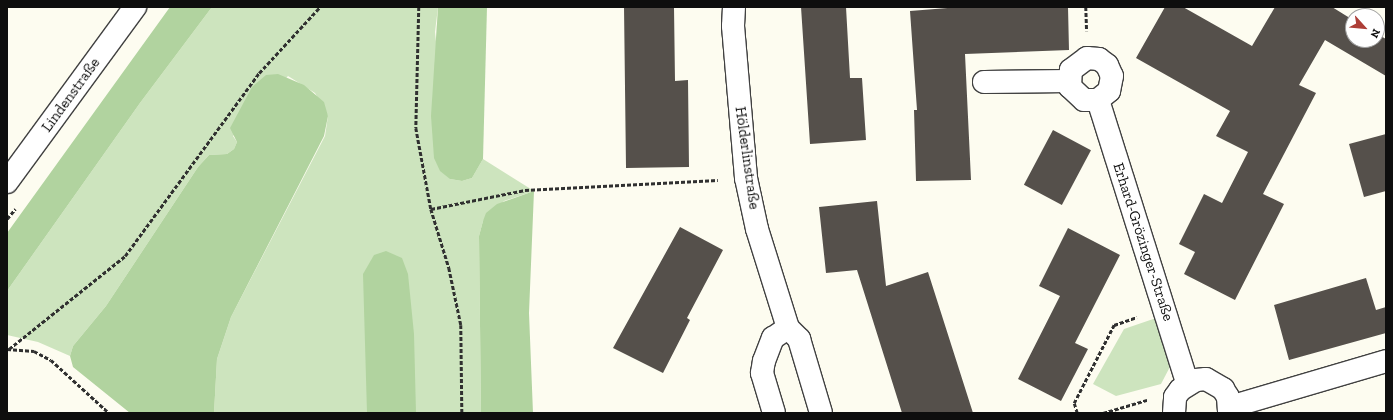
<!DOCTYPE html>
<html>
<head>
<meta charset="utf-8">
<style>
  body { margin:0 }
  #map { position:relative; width:1393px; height:420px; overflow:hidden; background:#fdfcf0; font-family:"Zilla Slab",serif }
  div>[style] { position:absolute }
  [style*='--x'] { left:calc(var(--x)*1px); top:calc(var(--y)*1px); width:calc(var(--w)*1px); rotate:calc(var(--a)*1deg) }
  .green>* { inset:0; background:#cde4be }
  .forest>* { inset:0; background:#b1d39f }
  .building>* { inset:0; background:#55504b; transform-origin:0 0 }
  .path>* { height:2.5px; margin-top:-1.25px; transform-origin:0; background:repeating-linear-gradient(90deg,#303030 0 4px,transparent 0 6px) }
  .roads { filter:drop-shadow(1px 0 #414141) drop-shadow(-1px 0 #414141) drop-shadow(0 1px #414141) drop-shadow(0 -1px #414141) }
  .minor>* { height:22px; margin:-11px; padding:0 11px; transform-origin:11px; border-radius:11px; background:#fff }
  .tertiary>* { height:22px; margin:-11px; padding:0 11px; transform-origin:11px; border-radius:11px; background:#fff }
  span { translate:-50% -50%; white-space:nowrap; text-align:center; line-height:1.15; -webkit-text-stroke:4px #fff; paint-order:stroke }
  .street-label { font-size:15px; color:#0e0e0e }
  .frame { position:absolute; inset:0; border:8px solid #0e0e0e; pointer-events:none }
  .north { position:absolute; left:1345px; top:8px; width:40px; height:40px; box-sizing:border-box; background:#fff; border:1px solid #9f9f9f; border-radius:50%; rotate:117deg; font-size:11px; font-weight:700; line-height:16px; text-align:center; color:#0e0e0e }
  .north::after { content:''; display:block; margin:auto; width:14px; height:18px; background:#ad3e37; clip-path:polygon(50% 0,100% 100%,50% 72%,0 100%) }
</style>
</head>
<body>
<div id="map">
  <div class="green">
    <i style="clip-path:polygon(212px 7px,438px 7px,435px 32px,450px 179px,462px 181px,472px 178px,483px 159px,534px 191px,504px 201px,483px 221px,479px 236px,481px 413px,214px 413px,217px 359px,231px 317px,325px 136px,328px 116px,315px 93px,288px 76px,233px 136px,237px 142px,234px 149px,227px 154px,209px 155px,198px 167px,106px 306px,73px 346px,70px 356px,38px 342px,7px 335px,7px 291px,140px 103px)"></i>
    <i style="clip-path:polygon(1159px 317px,1173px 361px,1161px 384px,1116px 396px,1093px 384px,1124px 329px)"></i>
  </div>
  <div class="forest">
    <i style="clip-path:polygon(170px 7px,212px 7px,140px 103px,7px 291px,7px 233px)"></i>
    <i style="clip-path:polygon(438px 7px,487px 7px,483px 159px,472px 178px,462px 181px,450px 179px,440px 171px,434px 158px,431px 116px)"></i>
    <i style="clip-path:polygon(278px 74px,304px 85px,324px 102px,328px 116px,324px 136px,231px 317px,217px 359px,214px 413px,130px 413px,73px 367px,70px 356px,73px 346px,106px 306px,198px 167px,209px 155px,227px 154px,234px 149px,237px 142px,230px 128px,252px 87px,266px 75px)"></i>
    <i style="clip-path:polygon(534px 191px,529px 313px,533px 413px,481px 413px,479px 236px,483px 221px,486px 213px,497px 204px)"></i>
    <i style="clip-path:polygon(386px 251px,402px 258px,408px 274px,414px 334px,416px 413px,367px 413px,363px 274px,374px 255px)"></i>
  </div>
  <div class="building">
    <i style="clip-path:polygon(624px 7px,674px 7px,675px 81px,688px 80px,689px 167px,626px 168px)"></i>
    <i style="clip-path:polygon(801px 7px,846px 7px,850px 78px,862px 78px,866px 140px,810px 144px)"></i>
    <i style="clip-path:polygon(960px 7px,1068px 7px,1069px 50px,965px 54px,971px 180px,916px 181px,914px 110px,917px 110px,910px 11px)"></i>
    <i style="clip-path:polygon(1165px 7px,1183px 7px,1252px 46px,1275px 7px,1332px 7px,1353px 20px,1353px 40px,1377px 40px,1377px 34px,1386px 39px,1386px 76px,1325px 40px,1299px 85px,1316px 93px,1263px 194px,1284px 204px,1235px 300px,1184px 274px,1195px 252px,1179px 244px,1204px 194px,1222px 203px,1248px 152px,1216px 136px,1230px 111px,1136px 58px)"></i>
    <i style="left:1053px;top:130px;width:43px;height:62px;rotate:28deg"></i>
    <i style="clip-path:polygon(1386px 134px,1386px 191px,1364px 197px,1349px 144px)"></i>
    <i style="clip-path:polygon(877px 201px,886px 286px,928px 272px,973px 413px,902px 413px,857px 270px,826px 273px,819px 207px)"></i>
    <i style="clip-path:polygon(680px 227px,723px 250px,687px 318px,690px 320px,663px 373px,613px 348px)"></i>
    <i style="clip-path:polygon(1068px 228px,1120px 255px,1075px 343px,1088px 349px,1061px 401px,1018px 379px,1060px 296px,1039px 286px)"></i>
    <i style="clip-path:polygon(1366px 278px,1376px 310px,1386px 307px,1386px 333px,1289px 360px,1274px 305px)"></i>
  </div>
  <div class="path">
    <i style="--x:419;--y:7;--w:121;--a:91.4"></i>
    <i style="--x:416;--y:128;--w:82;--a:79.5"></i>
    <i style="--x:431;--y:209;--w:62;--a:73"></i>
    <i style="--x:449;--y:268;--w:58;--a:78.1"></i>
    <i style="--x:461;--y:325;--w:88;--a:89.3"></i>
    <i style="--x:1086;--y:7;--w:24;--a:88"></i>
    <i style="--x:431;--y:209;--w:96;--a:-11.4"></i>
    <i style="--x:525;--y:190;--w:193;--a:-3"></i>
    <i style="--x:7;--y:219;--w:13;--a:-51"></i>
    <i style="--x:7;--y:349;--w:27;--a:4"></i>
    <i style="--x:34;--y:351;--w:19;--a:28"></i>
    <i style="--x:51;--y:360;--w:79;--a:42.4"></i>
    <i style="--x:9;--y:349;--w:149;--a:-38.7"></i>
    <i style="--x:125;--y:256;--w:227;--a:-53.8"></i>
    <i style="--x:259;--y:73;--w:90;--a:-47.3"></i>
    <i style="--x:1077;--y:413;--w:10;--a:-107"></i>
    <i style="--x:1074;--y:403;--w:88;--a:-62.9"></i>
    <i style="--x:1114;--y:325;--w:24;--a:-19"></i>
    <i style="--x:1103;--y:413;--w:46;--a:-16.5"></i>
  </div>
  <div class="roads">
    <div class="minor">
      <i style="--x:734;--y:7;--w:19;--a:93"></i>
      <i style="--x:733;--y:26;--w:153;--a:85.1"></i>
      <i style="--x:746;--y:178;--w:52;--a:77.8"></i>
      <i style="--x:757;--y:229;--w:104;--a:72.6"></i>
      <i style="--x:984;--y:82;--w:85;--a:-0.7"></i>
      <i style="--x:1098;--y:100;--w:14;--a:180"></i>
      <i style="--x:1084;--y:100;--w:19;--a:-137"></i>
      <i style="--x:1070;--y:87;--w:17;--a:-87"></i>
      <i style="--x:1071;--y:70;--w:20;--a:-37"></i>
      <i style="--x:1087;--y:58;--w:12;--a:5"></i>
      <i style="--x:1099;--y:59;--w:10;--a:37"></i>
      <i style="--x:1107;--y:65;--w:12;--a:66"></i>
      <i style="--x:1112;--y:76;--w:15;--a:101"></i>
      <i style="--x:1109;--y:91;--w:14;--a:141"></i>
      <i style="--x:1098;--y:100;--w:297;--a:72.5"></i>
      <i style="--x:1230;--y:407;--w:163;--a:-16.4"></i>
      <i style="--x:774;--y:413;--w:42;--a:-106.7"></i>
      <i style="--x:762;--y:373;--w:12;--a:-81"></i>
      <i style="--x:764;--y:361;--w:25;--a:-69"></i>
      <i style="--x:773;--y:338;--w:18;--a:-34"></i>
      <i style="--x:788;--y:328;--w:16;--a:45"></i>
      <i style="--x:799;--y:339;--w:77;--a:73.4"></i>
      <i style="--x:1174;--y:413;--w:16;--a:-86"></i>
      <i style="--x:1175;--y:397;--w:9;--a:-54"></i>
      <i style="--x:1180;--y:390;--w:19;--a:-32"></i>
      <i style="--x:1196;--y:380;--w:10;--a:-6"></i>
      <i style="--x:1206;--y:379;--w:20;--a:30"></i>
      <i style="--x:1223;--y:389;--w:9;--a:58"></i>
      <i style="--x:1228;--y:397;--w:16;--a:86"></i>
    </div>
    <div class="tertiary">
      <i style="--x:7;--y:182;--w:217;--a:-53.8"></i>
    </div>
  </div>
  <div class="street-label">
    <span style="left:71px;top:95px;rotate:-54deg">Lindenstraße</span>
    <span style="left:747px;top:158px;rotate:82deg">Hölderlinstraße</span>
    <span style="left:1143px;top:242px;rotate:72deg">Erhard-Grözinger-Straße</span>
  </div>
  <div class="frame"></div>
  <div class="north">N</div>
</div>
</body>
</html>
